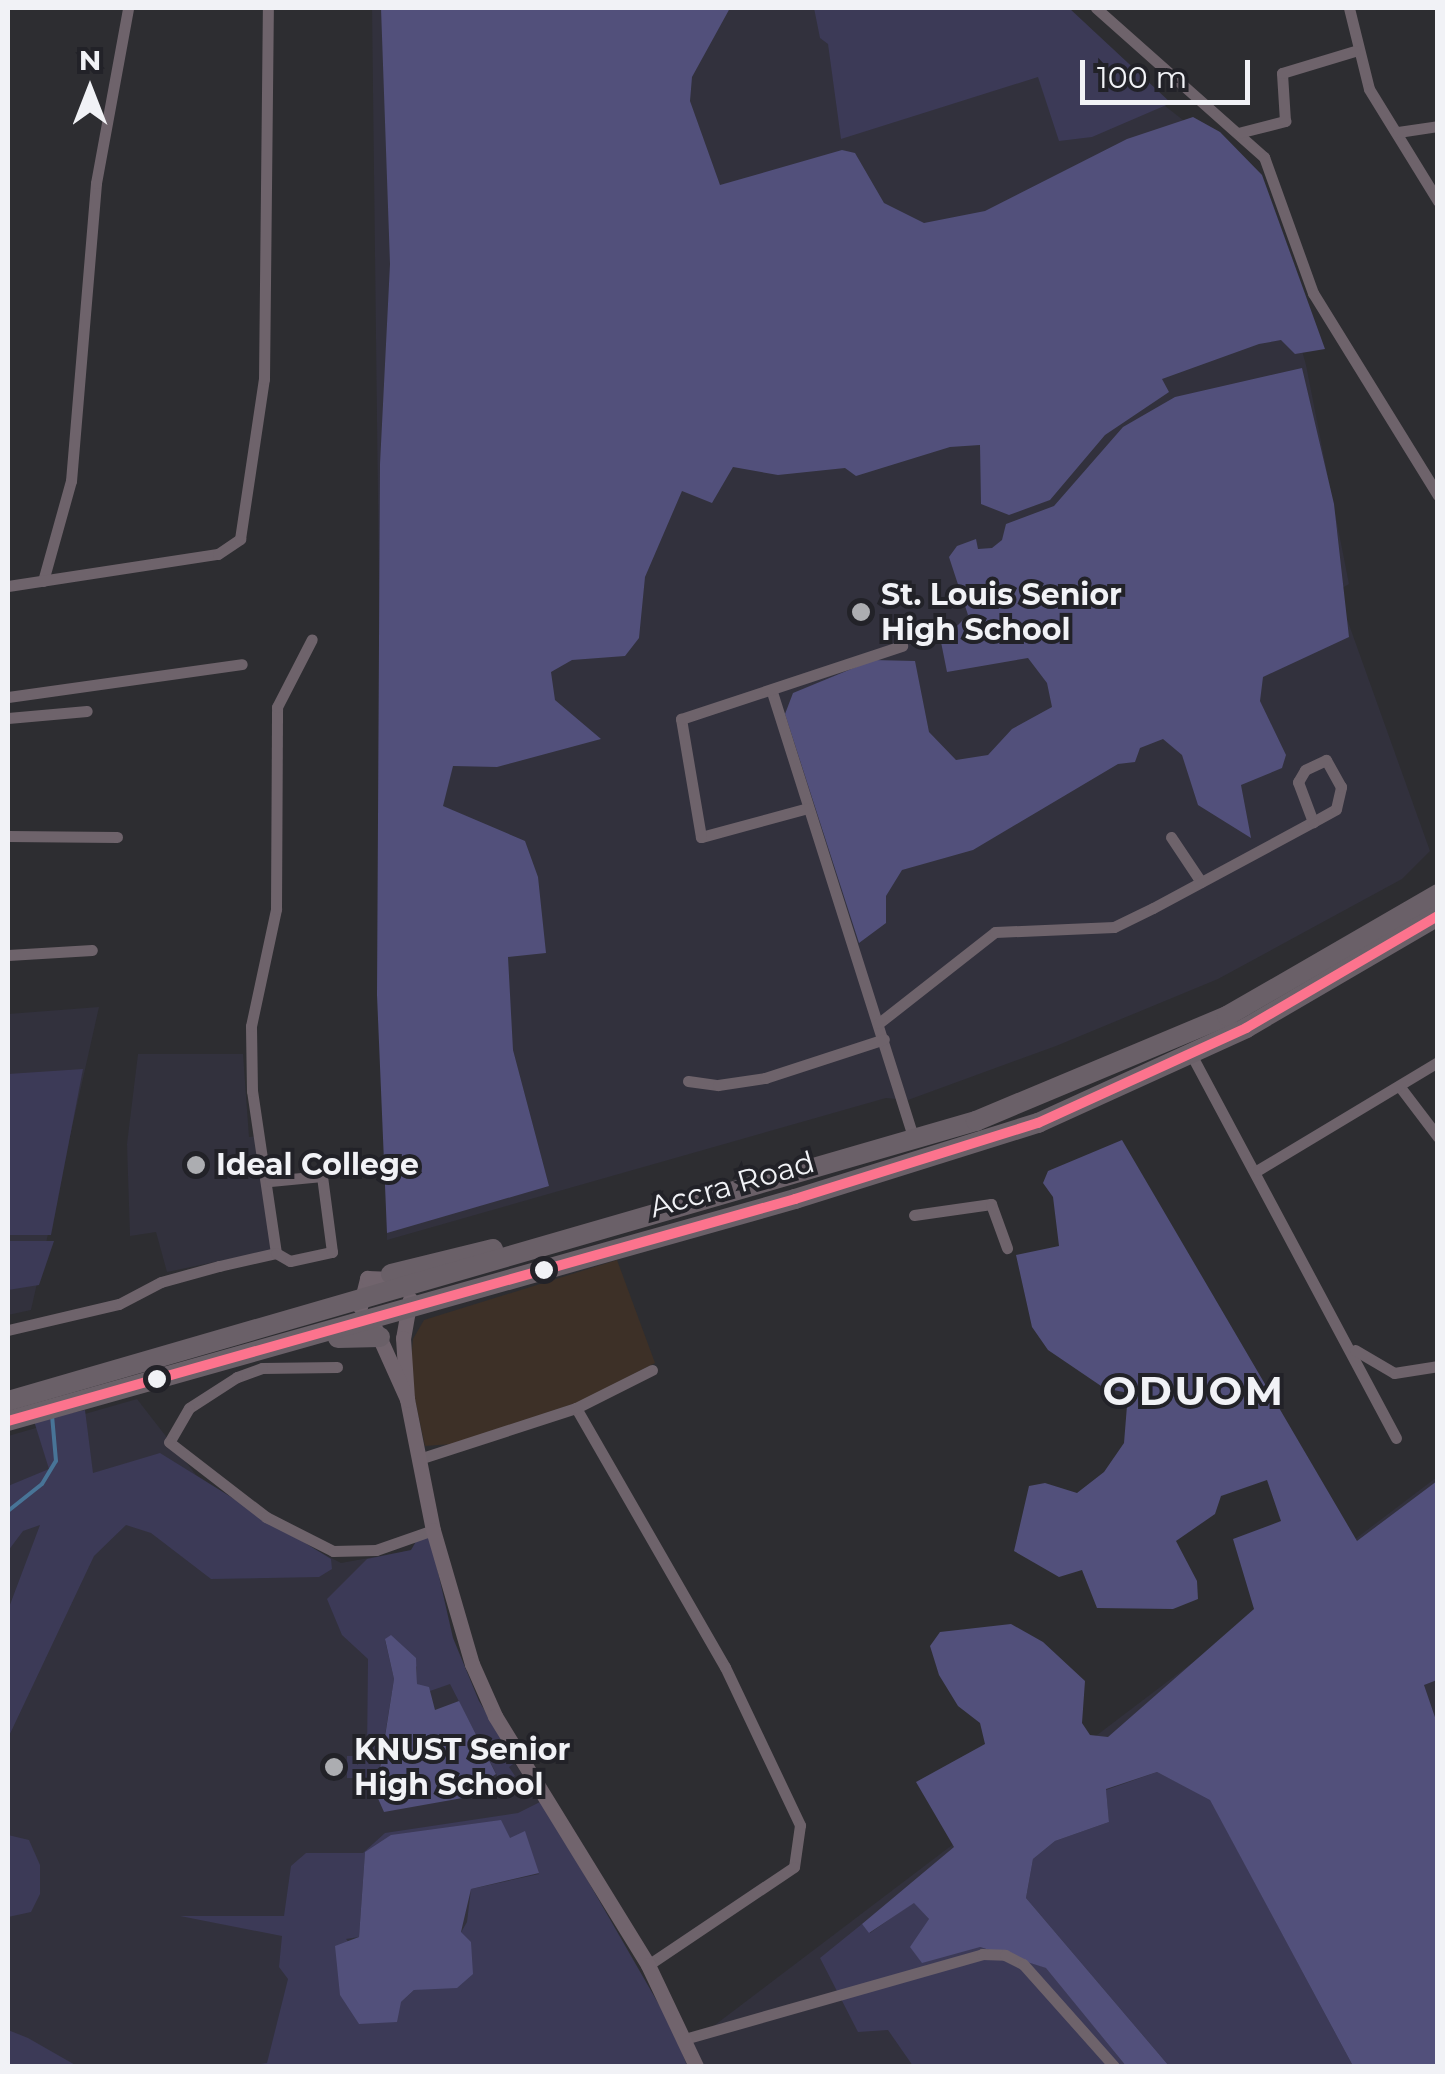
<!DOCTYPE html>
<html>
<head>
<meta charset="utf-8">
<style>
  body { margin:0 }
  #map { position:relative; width:1445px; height:2074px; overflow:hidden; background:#2d2d31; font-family:Montserrat,sans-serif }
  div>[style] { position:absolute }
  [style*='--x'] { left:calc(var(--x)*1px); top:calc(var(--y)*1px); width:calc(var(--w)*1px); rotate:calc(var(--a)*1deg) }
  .commercial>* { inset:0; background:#3d3027 }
  .built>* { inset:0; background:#32313d }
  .green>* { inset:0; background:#3c3a57 }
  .forest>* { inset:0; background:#52507b }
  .stream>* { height:4px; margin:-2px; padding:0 2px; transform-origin:2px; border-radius:2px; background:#487497 }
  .street>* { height:11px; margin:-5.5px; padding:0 5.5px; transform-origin:5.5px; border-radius:5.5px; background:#6e636b }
  .secondary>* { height:15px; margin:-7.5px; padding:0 7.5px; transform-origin:7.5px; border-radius:7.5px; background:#71646d }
  .highway>* { height:20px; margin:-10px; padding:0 10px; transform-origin:10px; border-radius:10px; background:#6a6068 }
  .bus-1>* { height:10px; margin:-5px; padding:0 5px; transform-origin:5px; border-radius:5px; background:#fc738d }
  .dots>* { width:28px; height:28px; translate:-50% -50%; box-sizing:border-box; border:5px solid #222228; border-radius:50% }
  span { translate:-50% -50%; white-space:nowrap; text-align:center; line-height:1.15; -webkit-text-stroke:8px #222228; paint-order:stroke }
  .poi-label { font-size:30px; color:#f1f2f6; font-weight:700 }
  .left { translate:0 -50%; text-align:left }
  .street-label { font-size:30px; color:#f1f2f6 }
  .district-label { font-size:40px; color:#f1f2f6; font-weight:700; letter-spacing:2.5px }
  .frame { position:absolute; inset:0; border:10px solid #f1f2f6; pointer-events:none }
  .north { position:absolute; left:40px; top:40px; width:100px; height:100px; -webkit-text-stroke:8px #222228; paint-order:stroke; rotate:0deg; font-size:28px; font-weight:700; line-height:40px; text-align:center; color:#f1f2f6 }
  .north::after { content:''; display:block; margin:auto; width:35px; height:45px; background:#f1f2f6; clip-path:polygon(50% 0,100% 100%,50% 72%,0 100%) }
  .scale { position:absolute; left:1080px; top:60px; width:170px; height:45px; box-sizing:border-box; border:5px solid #f1f2f6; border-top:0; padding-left:12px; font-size:30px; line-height:35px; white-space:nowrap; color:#f1f2f6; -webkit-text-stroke:8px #222228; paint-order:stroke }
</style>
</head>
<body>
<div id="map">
  <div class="commercial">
    <i style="clip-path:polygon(617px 1260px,655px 1363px,582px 1401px,452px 1444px,425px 1446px,410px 1376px,413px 1339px,424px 1320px)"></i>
  </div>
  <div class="built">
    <i style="clip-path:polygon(372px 8px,1040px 8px,1197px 131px,1264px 212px,1306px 365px,1349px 584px,1337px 591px,1430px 851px,1402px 879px,1218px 979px,1056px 1046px,908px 1100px,886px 1098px,387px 1240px)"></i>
    <i style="clip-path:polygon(99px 1007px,31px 1310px,8px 1315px,8px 1014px)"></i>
    <i style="clip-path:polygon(138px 1054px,243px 1054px,249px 1137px,257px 1136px,277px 1249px,167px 1272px,156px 1232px,130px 1236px,127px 1144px)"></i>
    <i style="clip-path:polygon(137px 1399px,196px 1475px,291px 1537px,341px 1563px,407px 1551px,482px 1717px,550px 1814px,678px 2053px,1437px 1477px,1437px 2066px,8px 2066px,8px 1436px)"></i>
  </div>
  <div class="green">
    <i style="clip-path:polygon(814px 8px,1069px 8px,1171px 103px,1092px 137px,1059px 141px,1038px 77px,841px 139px,828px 44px,820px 38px)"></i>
    <i style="clip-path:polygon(83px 1069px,51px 1235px,8px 1235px,8px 1074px)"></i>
    <i style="clip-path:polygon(8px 1241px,54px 1241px,39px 1285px,8px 1290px)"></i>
    <i style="clip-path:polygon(85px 1410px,93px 1473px,160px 1453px,331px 1559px,332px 1569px,319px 1577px,211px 1579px,151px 1533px,126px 1525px,94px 1556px,8px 1738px,8px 1610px,40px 1525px,23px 1531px,8px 1551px,8px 1486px,49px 1469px,34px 1421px)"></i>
    <i style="clip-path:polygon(430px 1537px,453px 1638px,479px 1701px,516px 1762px,509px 1767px,515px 1776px,501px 1783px,450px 1684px,430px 1691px,417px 1684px,417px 1667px,385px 1640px,394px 1679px,378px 1778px,347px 1778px,347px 1756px,367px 1756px,368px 1659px,342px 1635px,327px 1599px,367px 1559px,411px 1550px,418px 1538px)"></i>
    <i style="clip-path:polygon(1157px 1772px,1210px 1799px,1353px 2066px,1169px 2066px,1026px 1898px,1033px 1859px,1055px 1841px,1109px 1822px,1106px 1790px)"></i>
    <i style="clip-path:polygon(evenodd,542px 1801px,673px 2029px,687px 2066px,247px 2066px,267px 2063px,288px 1979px,279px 1967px,282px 1936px,180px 1916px,284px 1916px,291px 1866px,306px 1853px,363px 1853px,385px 1833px,518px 1813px,542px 1801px,510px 1838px,539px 1874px,471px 1889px,467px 1922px,429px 1988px,414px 1990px,401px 2002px,346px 1939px,359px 1937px,365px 1852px,510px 1838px)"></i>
    <i style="clip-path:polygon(8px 1835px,29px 1840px,40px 1865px,40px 1894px,31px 1912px,8px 1917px)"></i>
    <i style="clip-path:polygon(914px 1902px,929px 1919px,980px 1947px,1047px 1968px,1126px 2066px,913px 2066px,888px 2030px,858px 2032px,820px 1958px,862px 1924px,870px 1933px)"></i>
    <i style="clip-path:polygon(8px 2030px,28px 2038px,77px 2066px,8px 2066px)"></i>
  </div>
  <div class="forest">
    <i style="clip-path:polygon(381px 8px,730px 8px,692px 77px,690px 101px,720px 185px,842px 150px,855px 153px,884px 203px,924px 223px,985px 211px,1127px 139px,1193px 117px,1220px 132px,1262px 175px,1325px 349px,1295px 354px,1281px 340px,1259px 344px,1162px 379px,1169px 392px,1105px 435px,1050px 500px,1009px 515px,981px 504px,980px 445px,950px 447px,856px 476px,845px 468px,778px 475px,733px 467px,712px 503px,682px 491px,645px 577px,639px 638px,625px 656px,572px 660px,551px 672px,555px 700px,601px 739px,497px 767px,453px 766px,443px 806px,525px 841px,538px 877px,546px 953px,508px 957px,513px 1050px,549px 1186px,387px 1233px,377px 995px,380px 464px,390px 264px)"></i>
    <i style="clip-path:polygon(1302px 368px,1334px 504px,1349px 637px,1263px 677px,1260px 701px,1286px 755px,1282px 768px,1241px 785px,1251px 838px,1198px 805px,1182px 755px,1163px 739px,1140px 748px,1135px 762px,1118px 764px,973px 850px,902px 870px,886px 896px,886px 923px,859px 943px,785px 714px,793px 693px,873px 660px,915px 661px,929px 732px,956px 760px,988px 755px,1012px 729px,1052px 707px,1047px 683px,1028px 658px,947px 672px,941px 642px,968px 615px,949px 557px,957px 546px,976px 539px,978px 549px,992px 548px,1002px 540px,1006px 524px,1054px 506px,1123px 427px,1175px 397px)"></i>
    <i style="clip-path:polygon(1122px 1140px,1357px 1541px,1437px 1481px,1437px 1680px,1424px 1685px,1438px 1726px,1437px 2066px,1353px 2066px,1210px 1800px,1157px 1772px,1106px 1789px,1109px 1822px,1055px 1841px,1033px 1859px,1026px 1898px,1169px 2066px,1126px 2066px,1046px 1968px,980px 1947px,922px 1963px,910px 1947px,929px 1919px,914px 1903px,869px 1933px,862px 1924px,954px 1847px,916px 1782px,985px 1744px,980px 1723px,958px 1706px,939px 1675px,930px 1646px,940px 1632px,1011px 1624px,1043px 1642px,1085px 1681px,1082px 1723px,1090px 1735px,1108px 1737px,1254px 1609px,1233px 1539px,1281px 1521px,1267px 1480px,1221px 1496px,1215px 1514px,1176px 1541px,1197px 1581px,1198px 1599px,1173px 1609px,1097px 1608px,1082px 1570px,1059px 1577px,1014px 1551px,1029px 1486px,1045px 1483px,1077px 1493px,1104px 1472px,1124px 1443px,1128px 1393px,1104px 1388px,1048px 1350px,1032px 1327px,1016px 1255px,1059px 1246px,1053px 1197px,1043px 1183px,1048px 1171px)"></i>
    <i style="clip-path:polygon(391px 1635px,416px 1658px,417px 1684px,429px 1687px,435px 1710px,459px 1701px,496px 1774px,481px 1784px,485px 1794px,384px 1812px,376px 1794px,394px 1679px,385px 1639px)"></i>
    <i style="clip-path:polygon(501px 1820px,510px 1838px,525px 1831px,539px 1873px,471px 1889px,461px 1932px,471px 1942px,473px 1974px,457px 1988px,414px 1990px,401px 2002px,397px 2022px,359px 2024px,340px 1995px,335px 1946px,359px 1937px,365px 1852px,391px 1835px)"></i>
  </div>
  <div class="stream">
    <i style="--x:8;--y:1511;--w:43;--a:-38.5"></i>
    <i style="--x:42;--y:1484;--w:27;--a:-59"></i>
    <i style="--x:56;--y:1461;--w:46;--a:-95"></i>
  </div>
  <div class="street">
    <i style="--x:1096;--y:8;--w:225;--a:41.6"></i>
    <i style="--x:1264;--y:157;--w:145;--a:70.2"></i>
    <i style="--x:1313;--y:293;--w:238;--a:58.3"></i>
    <i style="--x:1349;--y:8;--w:83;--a:76.1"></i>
    <i style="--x:1369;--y:89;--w:132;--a:58.4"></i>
    <i style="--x:1398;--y:132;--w:40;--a:-8.5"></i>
    <i style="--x:1238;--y:133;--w:49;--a:-14.3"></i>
    <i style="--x:1285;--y:121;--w:48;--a:-93.6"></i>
    <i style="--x:1282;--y:73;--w:76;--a:-16.8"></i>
    <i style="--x:43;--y:581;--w:104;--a:-74.4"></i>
    <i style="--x:71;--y:481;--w:299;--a:-85.2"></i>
    <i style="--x:96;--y:183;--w:178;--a:-79.6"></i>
    <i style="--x:8;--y:586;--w:212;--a:-8.7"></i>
    <i style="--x:218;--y:554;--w:27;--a:-34"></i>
    <i style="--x:240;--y:539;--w:162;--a:-81.5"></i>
    <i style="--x:264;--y:379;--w:371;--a:-89.4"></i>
    <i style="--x:772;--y:692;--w:472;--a:72.4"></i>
    <i style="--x:8;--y:697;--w:236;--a:-8"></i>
    <i style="--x:8;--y:718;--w:79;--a:-5.1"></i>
    <i style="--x:808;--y:808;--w:111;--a:164.8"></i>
    <i style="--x:701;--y:837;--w:120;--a:-99.6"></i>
    <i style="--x:681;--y:719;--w:233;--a:-18.3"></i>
    <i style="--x:8;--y:836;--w:109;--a:0.5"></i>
    <i style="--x:1171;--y:837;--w:54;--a:56.3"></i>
    <i style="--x:8;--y:955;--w:84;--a:-3.4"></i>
    <i style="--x:879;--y:1023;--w:147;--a:-38.1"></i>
    <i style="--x:995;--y:932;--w:119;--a:-2.4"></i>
    <i style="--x:1114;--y:927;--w:43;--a:-26"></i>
    <i style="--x:1153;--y:908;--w:182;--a:-28.3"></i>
    <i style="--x:1313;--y:822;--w:26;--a:-29"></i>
    <i style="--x:1336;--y:809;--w:23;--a:-77"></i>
    <i style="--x:1341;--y:787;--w:31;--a:-119"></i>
    <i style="--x:1326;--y:760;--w:23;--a:155"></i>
    <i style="--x:1305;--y:770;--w:14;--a:120"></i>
    <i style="--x:1298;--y:782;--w:43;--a:69.4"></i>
    <i style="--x:1192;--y:1056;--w:433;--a:61.9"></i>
    <i style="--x:688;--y:1081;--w:30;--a:8"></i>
    <i style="--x:718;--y:1085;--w:48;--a:-8.5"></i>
    <i style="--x:765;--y:1078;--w:125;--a:-18.1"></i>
    <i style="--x:1400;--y:1087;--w:63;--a:52.8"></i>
    <i style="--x:1258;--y:1170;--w:210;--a:-31"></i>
    <i style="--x:914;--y:1215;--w:78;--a:-8.1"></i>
    <i style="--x:991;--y:1204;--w:47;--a:70"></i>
    <i style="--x:276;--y:1253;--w:164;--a:-98.4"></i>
    <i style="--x:252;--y:1091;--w:65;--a:-90.9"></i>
    <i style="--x:251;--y:1026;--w:120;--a:-77.9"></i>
    <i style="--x:276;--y:909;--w:202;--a:-89.7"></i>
    <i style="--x:277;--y:707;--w:76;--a:-62.8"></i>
    <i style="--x:8;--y:1330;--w:114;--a:-13.2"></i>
    <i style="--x:119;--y:1304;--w:47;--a:-27.6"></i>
    <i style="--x:161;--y:1282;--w:60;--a:-15.4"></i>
    <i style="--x:219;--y:1266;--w:58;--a:-12.8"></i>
    <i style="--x:276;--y:1253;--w:16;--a:30"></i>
    <i style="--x:290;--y:1261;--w:43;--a:-12.1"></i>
    <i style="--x:332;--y:1252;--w:77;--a:-97.5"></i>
    <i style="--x:322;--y:1176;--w:52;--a:174.5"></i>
    <i style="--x:1355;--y:1350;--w:45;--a:30.5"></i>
    <i style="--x:1394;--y:1373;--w:45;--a:-9"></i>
    <i style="--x:337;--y:1367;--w:75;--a:179.2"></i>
    <i style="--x:262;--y:1368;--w:27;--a:160"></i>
    <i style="--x:237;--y:1377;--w:57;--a:147.1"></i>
    <i style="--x:189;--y:1408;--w:39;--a:120"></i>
    <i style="--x:169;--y:1442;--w:123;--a:37.7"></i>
    <i style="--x:266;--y:1517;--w:75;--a:26.9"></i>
    <i style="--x:333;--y:1551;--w:43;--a:-1.3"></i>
    <i style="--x:376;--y:1550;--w:60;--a:-19.3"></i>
    <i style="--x:576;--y:1408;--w:299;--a:60.1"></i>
    <i style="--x:725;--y:1667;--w:175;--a:64.6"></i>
    <i style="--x:800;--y:1825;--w:42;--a:98.1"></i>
    <i style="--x:794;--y:1867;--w:176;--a:146.1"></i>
    <i style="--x:419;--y:1459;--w:165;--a:-18"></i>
    <i style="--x:576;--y:1408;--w:85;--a:-26.6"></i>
    <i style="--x:688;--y:2038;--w:306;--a:-15.9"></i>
    <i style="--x:982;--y:1954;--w:23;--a:2"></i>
    <i style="--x:1005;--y:1955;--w:20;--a:27"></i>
    <i style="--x:1023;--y:1964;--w:137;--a:48.3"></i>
  </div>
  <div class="secondary">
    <i style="--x:410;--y:1299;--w:40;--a:100"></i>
    <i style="--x:403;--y:1338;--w:61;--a:86.2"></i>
    <i style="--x:407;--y:1399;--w:134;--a:78.8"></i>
    <i style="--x:433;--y:1530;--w:140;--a:73.8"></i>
    <i style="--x:472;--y:1664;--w:57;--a:66.1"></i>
    <i style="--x:495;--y:1716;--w:292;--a:58.4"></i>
    <i style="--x:648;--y:1965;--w:112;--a:64.6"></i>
    <i style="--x:360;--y:1307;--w:30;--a:-76"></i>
    <i style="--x:367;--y:1278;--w:33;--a:2"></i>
    <i style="--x:376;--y:1330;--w:76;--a:65.8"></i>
  </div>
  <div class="highway">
    <i style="--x:391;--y:1274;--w:105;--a:-13.8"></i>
    <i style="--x:338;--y:1338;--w:42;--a:-1.4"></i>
    <i style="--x:8;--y:1401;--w:1008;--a:-16.13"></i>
    <i style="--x:976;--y:1121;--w:272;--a:-22.7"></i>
    <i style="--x:1227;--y:1016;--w:244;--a:-30"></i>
    <i style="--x:8;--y:1421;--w:818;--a:-15.75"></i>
    <i style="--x:795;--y:1199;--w:255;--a:-17.4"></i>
    <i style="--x:1038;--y:1123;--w:229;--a:-24.5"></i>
    <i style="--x:1246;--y:1028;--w:222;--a:-30.3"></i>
  </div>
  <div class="bus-1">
    <i style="--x:8;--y:1421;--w:818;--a:-15.75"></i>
    <i style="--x:795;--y:1199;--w:255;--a:-17.4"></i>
    <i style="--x:1038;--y:1123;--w:229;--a:-24.5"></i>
    <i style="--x:1246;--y:1028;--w:222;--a:-30.3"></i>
  </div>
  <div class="dots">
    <i style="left:861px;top:612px;background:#acadb1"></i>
    <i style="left:196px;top:1165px;background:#acadb1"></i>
    <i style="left:544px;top:1270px;background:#f1f2f6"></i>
    <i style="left:157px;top:1379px;background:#f1f2f6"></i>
    <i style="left:334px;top:1767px;background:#acadb1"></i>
  </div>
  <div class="poi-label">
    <span class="left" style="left:881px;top:612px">St. Louis Senior<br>High School</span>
    <span class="left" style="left:216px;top:1165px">Ideal College</span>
    <span class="left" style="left:354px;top:1767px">KNUST Senior<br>High School</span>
  </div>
  <div class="street-label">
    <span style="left:732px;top:1185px;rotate:-16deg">Accra Road</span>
  </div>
  <div class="district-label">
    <span style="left:1194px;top:1391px">ODUOM</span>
  </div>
  <div class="frame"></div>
  <div class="north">N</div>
  <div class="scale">100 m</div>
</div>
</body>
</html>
